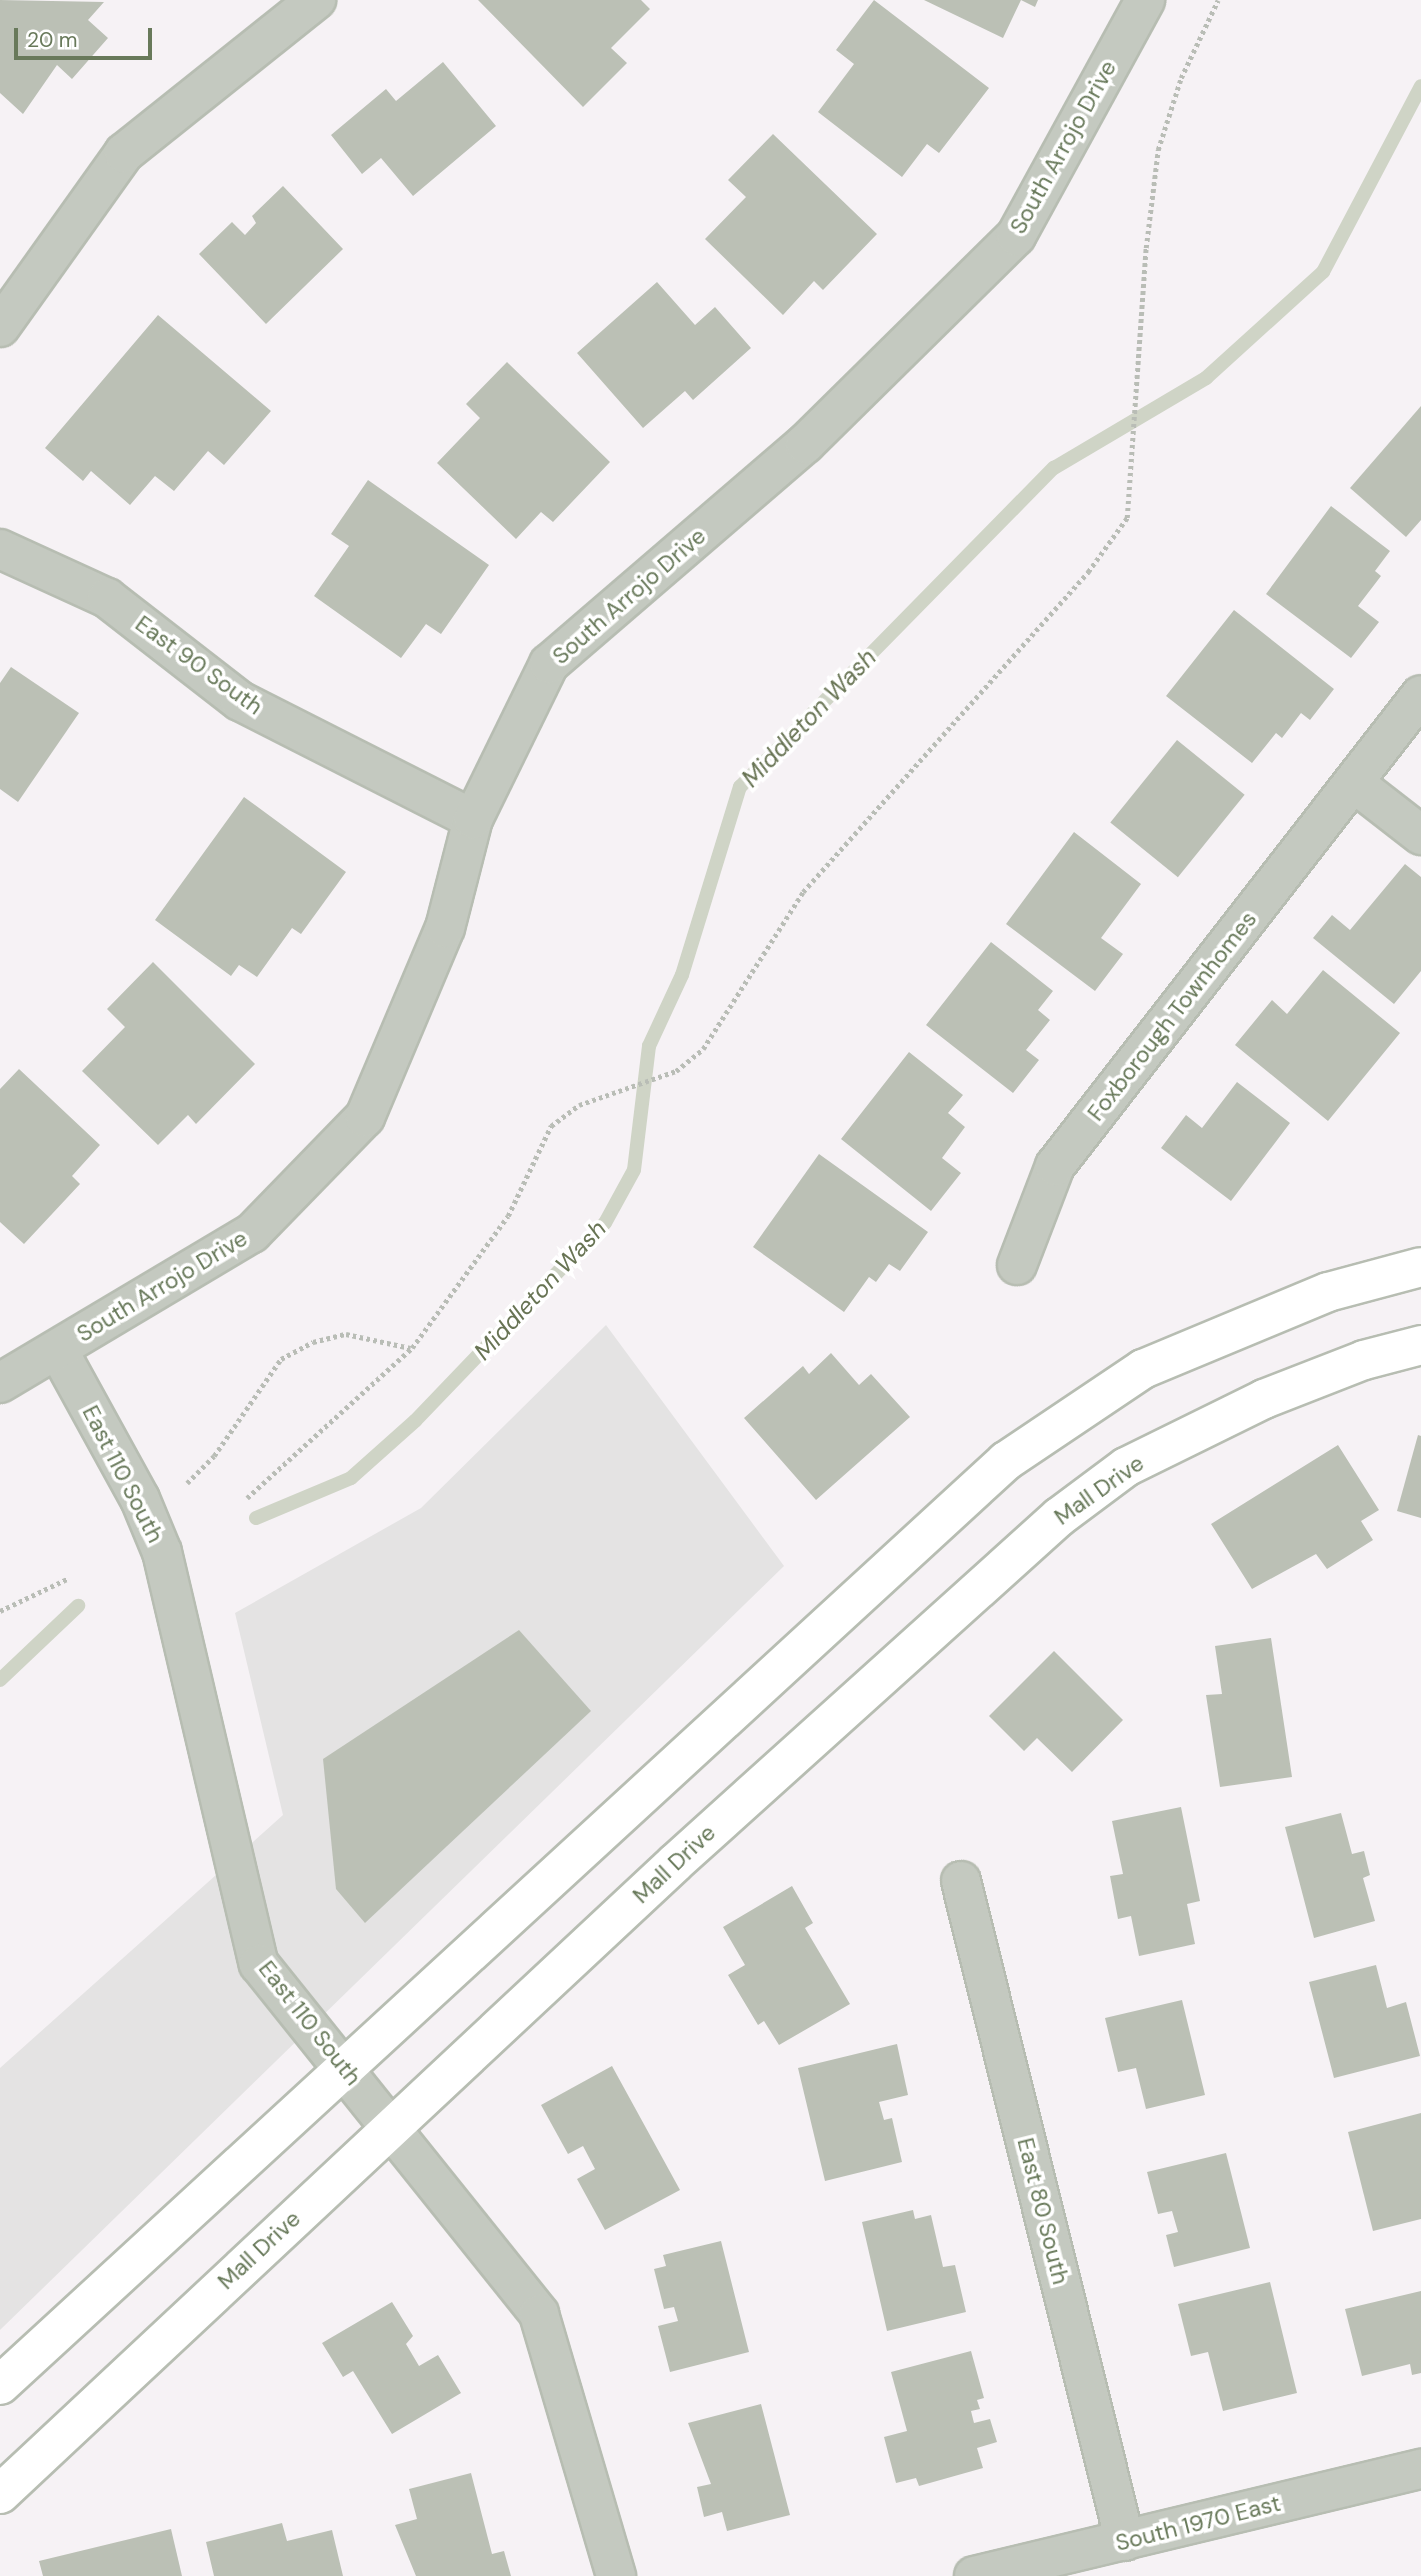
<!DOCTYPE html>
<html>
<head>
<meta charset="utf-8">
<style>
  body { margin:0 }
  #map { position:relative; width:1421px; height:2576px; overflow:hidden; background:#f6f2f5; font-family:"DM Sans",sans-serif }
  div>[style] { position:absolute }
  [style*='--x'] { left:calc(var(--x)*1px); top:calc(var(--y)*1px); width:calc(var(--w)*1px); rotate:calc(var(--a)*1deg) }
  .built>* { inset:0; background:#e4e3e3 }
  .stream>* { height:14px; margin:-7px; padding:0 7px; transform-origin:7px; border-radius:7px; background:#cfd4c6 }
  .building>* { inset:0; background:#bbc0b5; transform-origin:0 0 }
  .path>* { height:4.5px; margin-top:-2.25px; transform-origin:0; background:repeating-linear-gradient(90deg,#b9bdb6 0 3.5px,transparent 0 7px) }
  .roads { filter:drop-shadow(2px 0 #b7bdb2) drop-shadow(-2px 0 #b7bdb2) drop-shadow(0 2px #b7bdb2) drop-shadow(0 -2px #b7bdb2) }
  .minor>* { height:38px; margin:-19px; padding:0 19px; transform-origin:19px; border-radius:19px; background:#c4c9c0 }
  .secondary>* { height:38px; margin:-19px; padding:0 19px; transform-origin:19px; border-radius:19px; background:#fff }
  span { translate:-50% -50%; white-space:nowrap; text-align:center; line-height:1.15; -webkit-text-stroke:7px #fff; paint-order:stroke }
  .street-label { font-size:23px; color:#68795a }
  .water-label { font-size:24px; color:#687454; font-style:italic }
  .scale { position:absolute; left:14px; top:28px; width:138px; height:32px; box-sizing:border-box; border:4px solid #68795a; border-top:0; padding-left:9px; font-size:21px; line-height:24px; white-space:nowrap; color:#68795a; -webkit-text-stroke:5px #fff; paint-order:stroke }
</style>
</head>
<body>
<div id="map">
  <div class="built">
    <i style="clip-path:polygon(606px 1325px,784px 1566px,0 2330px,0 2068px,283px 1815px,235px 1613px,421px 1508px)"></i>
  </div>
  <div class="stream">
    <i style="--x:256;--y:1518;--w:103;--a:-22.8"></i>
    <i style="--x:351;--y:1478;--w:86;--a:-41.7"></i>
    <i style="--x:415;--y:1421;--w:274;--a:-46.2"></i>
    <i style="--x:605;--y:1223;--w:60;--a:-61.3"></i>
    <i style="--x:634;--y:1170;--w:125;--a:-83.1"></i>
    <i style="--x:649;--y:1046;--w:78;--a:-65.1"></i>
    <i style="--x:682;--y:975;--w:197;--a:-72.9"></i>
    <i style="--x:740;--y:787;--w:448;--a:-45.5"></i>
    <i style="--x:1054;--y:468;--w:177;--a:-30.6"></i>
    <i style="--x:1206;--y:378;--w:158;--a:-42.2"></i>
    <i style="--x:1323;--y:272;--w:210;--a:-62.2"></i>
    <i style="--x:0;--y:1680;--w:108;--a:-43.5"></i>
  </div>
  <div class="building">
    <i style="clip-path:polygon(0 0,104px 2px,88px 20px,108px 38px,72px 79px,57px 65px,23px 114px,0 93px)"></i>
    <i style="clip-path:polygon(478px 0,641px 0,650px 9px,611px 48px,627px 63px,583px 107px)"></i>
    <i style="clip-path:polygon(874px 0,989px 88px,939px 153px,927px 144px,902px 177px,818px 112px,854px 64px,836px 50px)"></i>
    <i style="clip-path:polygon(924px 0,1038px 0,1035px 7px,1021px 0,1003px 38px)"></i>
    <i style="clip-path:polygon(443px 62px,496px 126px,413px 196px,381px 158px,362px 174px,331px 135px,386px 89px,396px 101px)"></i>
    <i style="clip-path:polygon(773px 134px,877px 234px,823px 290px,814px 281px,783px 315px,705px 239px,746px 197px,728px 180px)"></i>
    <i style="clip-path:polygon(283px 186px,343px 249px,266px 324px,199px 254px,232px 222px,245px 235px,256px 223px,252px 216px)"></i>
    <i style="clip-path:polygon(657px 282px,695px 325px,715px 307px,751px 348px,693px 400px,685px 391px,643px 428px,577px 353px)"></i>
    <i style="clip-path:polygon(158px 315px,271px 411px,224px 465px,208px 451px,174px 491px,155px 476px,130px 505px,91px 471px,83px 481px,45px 448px)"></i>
    <i style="clip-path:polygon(507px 362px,610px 462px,553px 522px,541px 512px,516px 539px,437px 463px,480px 418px,466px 404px)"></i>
    <i style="clip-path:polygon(1421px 406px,1421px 520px,1406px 537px,1350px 488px)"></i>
    <i style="clip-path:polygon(368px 480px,489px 565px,441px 634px,426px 624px,401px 658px,314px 596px,349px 546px,331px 534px)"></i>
    <i style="clip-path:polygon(1331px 506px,1390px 551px,1375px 571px,1381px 576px,1358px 606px,1379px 622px,1351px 658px,1266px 594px)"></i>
    <i style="clip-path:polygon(1234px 610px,1334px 689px,1310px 720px,1301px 713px,1282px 738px,1276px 733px,1252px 763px,1166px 696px)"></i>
    <i style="clip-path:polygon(11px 667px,79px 713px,18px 802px,0 789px,0 683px)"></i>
    <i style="left:1177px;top:740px;width:87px;height:106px;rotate:39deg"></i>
    <i style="clip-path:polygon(244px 797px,346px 872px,301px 934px,292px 928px,257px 977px,239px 965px,231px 976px,155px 920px)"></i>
    <i style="clip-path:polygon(1074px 832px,1141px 884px,1101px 938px,1123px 954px,1095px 991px,1006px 924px)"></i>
    <i style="clip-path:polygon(1405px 864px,1421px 877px,1421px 971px,1394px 1004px,1313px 938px,1332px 915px,1350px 930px)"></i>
    <i style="clip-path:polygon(991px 942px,1053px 991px,1038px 1010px,1050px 1020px,1026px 1050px,1039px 1060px,1013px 1093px,926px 1025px)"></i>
    <i style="clip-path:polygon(153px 962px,255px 1064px,196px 1124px,188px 1115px,158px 1145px,82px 1071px,125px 1027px,107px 1009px)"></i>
    <i style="clip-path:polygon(1323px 970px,1400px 1033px,1328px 1121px,1235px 1045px,1272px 1000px,1287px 1014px)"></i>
    <i style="clip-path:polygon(909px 1052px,963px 1095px,948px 1113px,965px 1127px,942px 1158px,961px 1173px,931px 1211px,841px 1139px)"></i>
    <i style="clip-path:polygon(19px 1069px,100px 1145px,72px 1176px,80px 1184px,24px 1244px,0 1222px,0 1089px)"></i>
    <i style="clip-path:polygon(1237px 1082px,1290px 1123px,1231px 1201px,1161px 1148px,1186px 1115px,1202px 1128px)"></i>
    <i style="clip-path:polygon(819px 1154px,928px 1232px,900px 1271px,889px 1264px,876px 1282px,869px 1277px,844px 1312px,753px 1247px)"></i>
    <i style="clip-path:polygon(831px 1353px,859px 1385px,871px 1374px,910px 1417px,816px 1500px,744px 1418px,803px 1366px,809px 1374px)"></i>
    <i style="clip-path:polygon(1418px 1435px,1421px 1436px,1421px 1518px,1397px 1511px)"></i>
    <i style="clip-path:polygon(1338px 1445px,1379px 1510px,1361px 1521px,1373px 1540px,1327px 1569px,1316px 1554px,1252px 1589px,1211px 1524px)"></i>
    <i style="clip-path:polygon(519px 1630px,591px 1711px,365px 1923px,336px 1889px,323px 1759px)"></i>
    <i style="clip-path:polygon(1271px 1638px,1292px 1777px,1220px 1787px,1206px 1695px,1222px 1694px,1215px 1646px)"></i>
    <i style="clip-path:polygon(1054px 1651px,1123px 1720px,1072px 1772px,1037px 1738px,1024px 1751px,989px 1716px)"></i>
    <i style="clip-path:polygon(1181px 1807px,1200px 1901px,1187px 1904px,1195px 1944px,1139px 1956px,1131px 1916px,1118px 1919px,1110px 1876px,1123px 1874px,1112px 1821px)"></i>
    <i style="clip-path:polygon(1341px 1813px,1352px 1854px,1364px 1851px,1370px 1875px,1363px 1878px,1375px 1921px,1314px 1938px,1285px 1827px)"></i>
    <i style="clip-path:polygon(792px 1886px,813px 1923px,805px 1928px,850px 2004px,779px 2045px,764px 2021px,758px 2025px,728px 1975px,745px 1965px,723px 1927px)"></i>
    <i style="clip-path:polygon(1376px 1965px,1387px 2008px,1406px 2002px,1420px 2056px,1334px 2078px,1309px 1982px)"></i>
    <i style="clip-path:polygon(1182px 2000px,1205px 2095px,1146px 2109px,1136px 2068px,1118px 2072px,1105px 2018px)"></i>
    <i style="clip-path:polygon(897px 2044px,908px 2095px,879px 2102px,884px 2120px,892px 2118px,902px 2162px,825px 2181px,798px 2068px)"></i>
    <i style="clip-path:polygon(612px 2066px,680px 2190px,605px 2230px,577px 2179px,595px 2169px,583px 2146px,568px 2154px,541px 2105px)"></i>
    <i style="clip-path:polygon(1421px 2113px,1421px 2219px,1373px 2231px,1348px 2132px)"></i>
    <i style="clip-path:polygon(1226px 2153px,1250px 2248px,1174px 2267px,1166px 2235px,1178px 2232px,1172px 2211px,1158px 2214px,1147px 2172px)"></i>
    <i style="clip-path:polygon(913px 2210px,915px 2219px,931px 2215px,943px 2267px,955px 2265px,966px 2312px,887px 2331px,862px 2222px)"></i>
    <i style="clip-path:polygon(721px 2241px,749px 2352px,670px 2372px,658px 2326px,678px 2321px,674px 2307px,664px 2309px,654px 2269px,666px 2266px,663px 2255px)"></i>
    <i style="clip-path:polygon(1270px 2282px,1297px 2393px,1223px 2411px,1208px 2352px,1191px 2356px,1178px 2304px)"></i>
    <i style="clip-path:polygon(1421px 2291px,1421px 2373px,1412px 2375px,1410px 2364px,1362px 2376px,1345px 2309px)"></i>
    <i style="clip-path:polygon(392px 2302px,413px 2336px,406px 2344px,419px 2366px,438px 2355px,461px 2393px,392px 2434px,353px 2371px,343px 2377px,322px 2343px)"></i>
    <i style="clip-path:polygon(971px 2351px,984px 2398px,977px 2400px,980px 2409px,971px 2411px,974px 2423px,990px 2419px,997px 2442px,977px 2448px,983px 2468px,919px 2486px,916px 2478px,896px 2483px,884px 2437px,907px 2431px,891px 2372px)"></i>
    <i style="clip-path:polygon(761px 2404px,790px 2515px,727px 2531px,722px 2512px,704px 2517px,697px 2487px,711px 2484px,688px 2423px)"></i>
    <i style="clip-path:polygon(471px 2473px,492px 2554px,504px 2551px,511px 2576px,416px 2576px,395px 2525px,417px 2519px,409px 2489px)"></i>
    <i style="clip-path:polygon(282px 2523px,287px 2541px,332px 2530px,343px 2576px,214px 2576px,206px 2542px)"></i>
    <i style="clip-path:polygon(171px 2529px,182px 2576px,43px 2576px,39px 2561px)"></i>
  </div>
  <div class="path">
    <i style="--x:187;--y:1483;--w:38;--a:-45"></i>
    <i style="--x:214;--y:1456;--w:118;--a:-55.4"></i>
    <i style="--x:281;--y:1359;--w:36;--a:-28"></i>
    <i style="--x:313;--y:1342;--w:34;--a:-14"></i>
    <i style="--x:346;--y:1334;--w:66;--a:12.2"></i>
    <i style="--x:247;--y:1498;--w:223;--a:-42.3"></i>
    <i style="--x:412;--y:1348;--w:163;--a:-54"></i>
    <i style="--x:508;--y:1216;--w:100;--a:-64.5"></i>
    <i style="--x:551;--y:1126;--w:35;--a:-37"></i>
    <i style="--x:579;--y:1105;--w:103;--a:-19.3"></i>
    <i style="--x:676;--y:1071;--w:35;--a:-39"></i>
    <i style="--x:703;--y:1049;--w:186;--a:-57.5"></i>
    <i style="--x:803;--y:892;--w:429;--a:-48.3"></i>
    <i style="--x:1088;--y:572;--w:67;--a:-54.2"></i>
    <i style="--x:1127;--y:518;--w:271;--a:-86"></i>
    <i style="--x:1146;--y:248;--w:99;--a:-83"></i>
    <i style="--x:1158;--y:150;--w:76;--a:-72.3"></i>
    <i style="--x:1181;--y:78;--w:86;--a:-64.6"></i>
    <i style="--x:0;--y:1611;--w:76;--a:-25.6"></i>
  </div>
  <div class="roads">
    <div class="minor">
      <i style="--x:0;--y:327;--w:214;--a:-54.5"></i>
      <i style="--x:124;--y:153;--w:246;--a:-38.6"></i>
      <i style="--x:0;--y:549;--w:118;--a:24.6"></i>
      <i style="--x:107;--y:598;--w:168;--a:37.8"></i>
      <i style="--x:240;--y:701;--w:261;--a:26.9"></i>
      <i style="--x:1354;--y:783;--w:85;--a:37.8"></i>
      <i style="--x:1017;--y:1265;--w:106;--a:-69"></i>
      <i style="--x:1055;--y:1166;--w:596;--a:-52.15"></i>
      <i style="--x:58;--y:1350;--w:170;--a:61.2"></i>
      <i style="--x:140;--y:1499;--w:57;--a:67.5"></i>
      <i style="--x:162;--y:1552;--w:423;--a:76.8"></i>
      <i style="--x:259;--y:1964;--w:448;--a:51.3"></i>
      <i style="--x:539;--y:2314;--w:273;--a:73.6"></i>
      <i style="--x:0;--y:1383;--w:293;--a:-30.8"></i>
      <i style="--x:252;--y:1233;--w:162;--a:-45.8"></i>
      <i style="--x:365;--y:1117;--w:205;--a:-67.1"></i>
      <i style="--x:445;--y:928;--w:113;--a:-75.6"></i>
      <i style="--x:473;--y:819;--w:173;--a:-63.9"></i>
      <i style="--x:549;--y:664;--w:338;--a:-40.7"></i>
      <i style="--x:805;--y:444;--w:296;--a:-44.6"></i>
      <i style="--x:1016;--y:236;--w:269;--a:-61.3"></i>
      <i style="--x:961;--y:1881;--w:680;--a:76.05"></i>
      <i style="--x:974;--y:2576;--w:460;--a:-13.5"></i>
    </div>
    <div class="secondary">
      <i style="--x:0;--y:2385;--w:1366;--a:-42.57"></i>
      <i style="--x:1006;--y:1461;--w:165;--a:-33.9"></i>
      <i style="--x:1143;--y:1369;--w:200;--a:-22.6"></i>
      <i style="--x:1328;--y:1292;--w:96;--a:-15"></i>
      <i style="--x:0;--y:2494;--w:924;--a:-43.07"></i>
      <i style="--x:675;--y:1863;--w:517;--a:-42.02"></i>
      <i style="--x:1059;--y:1517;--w:84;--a:-36.7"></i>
      <i style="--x:1126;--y:1467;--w:154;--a:-26.2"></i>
      <i style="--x:1264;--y:1399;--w:107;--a:-21.3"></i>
      <i style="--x:1364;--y:1360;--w:59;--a:-14.7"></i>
    </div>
  </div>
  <div class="street-label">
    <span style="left:1063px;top:147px;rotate:-61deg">South Arrojo Drive</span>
    <span style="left:629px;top:596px;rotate:-41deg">South Arrojo Drive</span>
    <span style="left:199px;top:665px;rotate:36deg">East 90 South</span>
    <span style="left:1172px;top:1016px;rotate:-52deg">Foxborough Townhomes</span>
    <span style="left:162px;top:1286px;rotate:-31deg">South Arrojo Drive</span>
    <span style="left:123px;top:1474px;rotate:63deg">East 110 South</span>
    <span style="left:1099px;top:1490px;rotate:-35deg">Mall Drive</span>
    <span style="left:674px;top:1864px;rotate:-43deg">Mall Drive</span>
    <span style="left:310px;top:2023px;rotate:52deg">East 110 South</span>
    <span style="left:1043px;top:2211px;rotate:76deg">East 80 South</span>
    <span style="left:259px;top:2250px;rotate:-43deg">Mall Drive</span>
    <span style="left:1198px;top:2523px;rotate:-14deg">South 1970 East</span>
  </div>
  <div class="water-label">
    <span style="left:809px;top:718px;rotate:-46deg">Middleton Wash</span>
    <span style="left:540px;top:1290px;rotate:-47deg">Middleton Wash</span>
  </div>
  <div class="scale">20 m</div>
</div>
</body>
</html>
